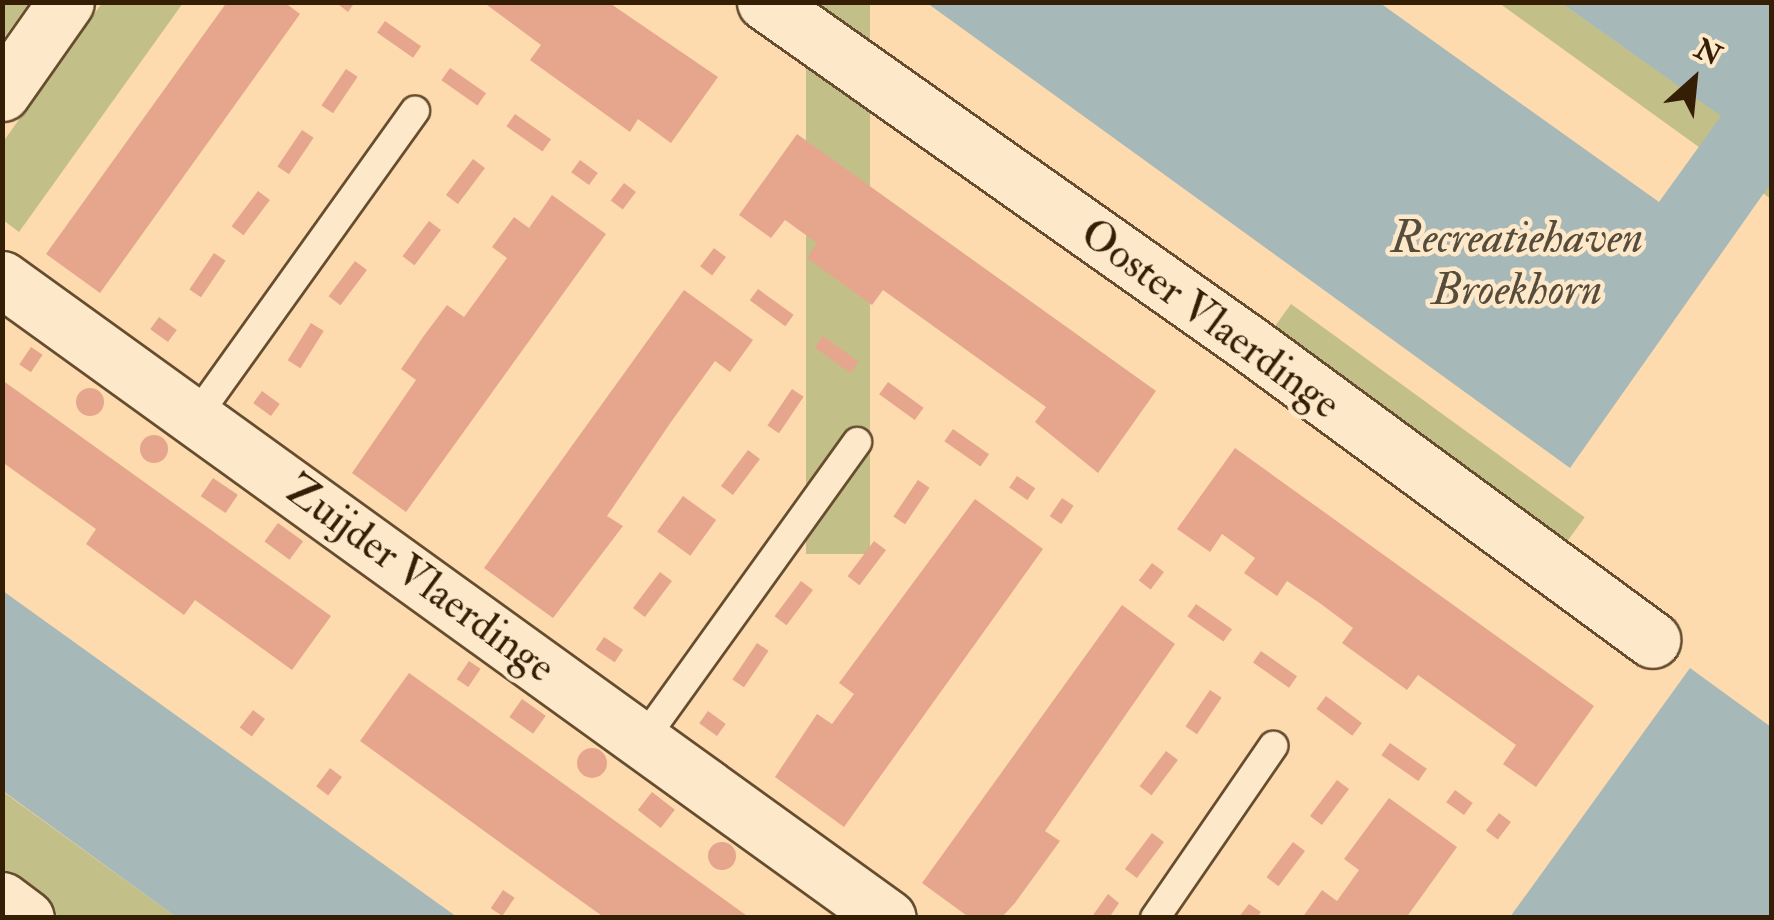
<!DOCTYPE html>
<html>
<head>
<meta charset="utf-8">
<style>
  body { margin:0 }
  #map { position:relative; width:1774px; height:920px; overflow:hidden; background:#fddbae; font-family:"IM FELL Double Pica",serif }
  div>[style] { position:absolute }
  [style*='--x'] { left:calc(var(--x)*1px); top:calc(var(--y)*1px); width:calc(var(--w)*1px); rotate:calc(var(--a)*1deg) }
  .green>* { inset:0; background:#c3bf88; transform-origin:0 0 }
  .water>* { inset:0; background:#a7b8b8 }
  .building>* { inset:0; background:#e5a68d; transform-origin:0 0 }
  .round { border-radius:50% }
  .roads { filter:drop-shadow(2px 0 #664d2f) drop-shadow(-2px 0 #664d2f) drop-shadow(0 2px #664d2f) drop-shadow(0 -2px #664d2f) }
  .lane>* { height:28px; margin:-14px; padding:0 14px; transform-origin:14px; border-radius:14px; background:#fee8ca }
  .street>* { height:55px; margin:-27.5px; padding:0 27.5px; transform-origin:27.5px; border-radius:27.5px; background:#fee8ca }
  .secondary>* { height:55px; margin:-27.5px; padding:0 27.5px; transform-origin:27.5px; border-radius:27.5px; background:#fee8ca }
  span { translate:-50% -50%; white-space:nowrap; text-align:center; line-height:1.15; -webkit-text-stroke:9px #fee8ca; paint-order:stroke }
  .street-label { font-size:42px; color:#341e05 }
  .water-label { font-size:45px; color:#564c3b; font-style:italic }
  .frame { position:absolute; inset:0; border:5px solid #341e05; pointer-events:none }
  .north { position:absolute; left:1644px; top:30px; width:100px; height:100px; -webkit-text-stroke:8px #fee8ca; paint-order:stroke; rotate:27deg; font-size:28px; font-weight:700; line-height:40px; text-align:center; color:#341e05 }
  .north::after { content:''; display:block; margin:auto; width:35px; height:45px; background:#341e05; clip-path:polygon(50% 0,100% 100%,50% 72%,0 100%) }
</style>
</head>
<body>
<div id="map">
  <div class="green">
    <i style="clip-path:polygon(3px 2px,29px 3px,3px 39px,2px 3px)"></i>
    <i style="clip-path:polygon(102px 3px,183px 3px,19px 232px,3px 220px,3px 142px)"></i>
    <i style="left:806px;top:3px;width:64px;height:551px"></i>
    <i style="clip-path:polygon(1499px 3px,1561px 3px,1771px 150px,1771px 199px)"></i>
    <i style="left:1291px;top:304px;width:363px;height:37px;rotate:36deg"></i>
    <i style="clip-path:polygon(2px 791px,176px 917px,60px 917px,3px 876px)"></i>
  </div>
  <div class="water">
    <i style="clip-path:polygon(927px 3px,1380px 3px,1659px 202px,1721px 116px,1561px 3px,1771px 3px,1771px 183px,1570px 468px)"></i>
    <i style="clip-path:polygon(3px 591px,457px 917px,176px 917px,3px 791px)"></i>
    <i style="clip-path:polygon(1690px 668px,1771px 727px,1771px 917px,1510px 917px)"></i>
  </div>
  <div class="building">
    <i style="clip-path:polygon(227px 2px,284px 2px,300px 14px,100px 293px,46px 254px)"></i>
    <i style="clip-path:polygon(335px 2px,355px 2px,348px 12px)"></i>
    <i style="clip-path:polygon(483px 2px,608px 2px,718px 77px,671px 143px,638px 119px,630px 132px,530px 60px,541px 45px)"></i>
    <i style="left:385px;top:21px;width:44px;height:14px;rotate:35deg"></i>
    <i style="left:450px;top:68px;width:44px;height:15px;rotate:35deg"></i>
    <i style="left:346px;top:69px;width:14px;height:44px;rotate:34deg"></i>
    <i style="left:515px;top:114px;width:44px;height:15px;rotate:35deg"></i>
    <i style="left:302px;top:130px;width:14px;height:44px;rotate:34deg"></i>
    <i style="clip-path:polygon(797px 134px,1156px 391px,1098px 473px,1035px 422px,1046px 407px,883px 290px,872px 305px,807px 258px,817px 243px,785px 220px,771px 238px,739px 215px)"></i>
    <i style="left:473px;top:159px;width:15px;height:45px;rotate:37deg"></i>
    <i style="left:580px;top:160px;width:22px;height:15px;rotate:36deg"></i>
    <i style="left:624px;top:183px;width:15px;height:22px;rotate:37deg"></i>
    <i style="left:258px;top:191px;width:15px;height:44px;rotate:37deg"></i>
    <i style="clip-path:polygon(552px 195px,606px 234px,406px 512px,352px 473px,416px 380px,401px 369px,423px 337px,447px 305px,464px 317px,507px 258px,492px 247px,514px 217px,529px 228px)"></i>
    <i style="left:429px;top:221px;width:15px;height:44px;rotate:37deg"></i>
    <i style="left:714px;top:248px;width:15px;height:23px;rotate:37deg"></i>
    <i style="left:214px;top:253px;width:14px;height:44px;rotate:34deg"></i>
    <i style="left:355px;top:261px;width:15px;height:44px;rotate:37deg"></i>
    <i style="left:758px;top:289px;width:44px;height:14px;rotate:36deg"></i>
    <i style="clip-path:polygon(684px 290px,753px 340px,730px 372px,715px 361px,671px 422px,607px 516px,623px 526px,553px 618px,484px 568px)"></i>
    <i style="left:159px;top:317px;width:22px;height:15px;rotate:36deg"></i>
    <i style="left:311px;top:323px;width:15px;height:44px;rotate:32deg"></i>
    <i style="left:823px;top:336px;width:44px;height:14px;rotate:36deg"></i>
    <i style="left:31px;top:347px;width:14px;height:21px;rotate:34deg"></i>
    <i style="clip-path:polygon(2px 380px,331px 616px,292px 670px,195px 600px,184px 615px,86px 544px,96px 529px,2px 462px)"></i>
    <i style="left:888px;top:382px;width:44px;height:15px;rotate:36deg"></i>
    <i class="round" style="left:76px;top:388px;width:28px;height:28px"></i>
    <i style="left:792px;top:389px;width:14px;height:44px;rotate:34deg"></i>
    <i style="left:262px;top:391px;width:22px;height:15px;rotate:36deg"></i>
    <i style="left:953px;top:429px;width:44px;height:15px;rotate:35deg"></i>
    <i class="round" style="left:140px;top:435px;width:28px;height:28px"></i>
    <i style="clip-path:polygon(1235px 448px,1594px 706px,1536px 787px,1503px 764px,1516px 745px,1418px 675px,1407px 690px,1342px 643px,1353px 628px,1321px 604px,1287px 581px,1277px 596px,1244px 573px,1255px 558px,1222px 534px,1210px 552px,1177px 529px)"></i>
    <i style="left:748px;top:450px;width:15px;height:45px;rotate:37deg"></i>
    <i style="left:1017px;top:476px;width:22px;height:14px;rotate:34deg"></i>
    <i style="left:213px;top:478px;width:30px;height:22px;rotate:34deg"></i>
    <i style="left:918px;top:480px;width:14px;height:44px;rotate:34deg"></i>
    <i style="left:683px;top:496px;width:41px;height:44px;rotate:36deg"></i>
    <i style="left:1062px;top:498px;width:14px;height:22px;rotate:34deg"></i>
    <i style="clip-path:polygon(975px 499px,1043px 549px,844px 827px,775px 777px,817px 714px,832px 724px,854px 694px,839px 683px)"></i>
    <i style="left:278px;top:523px;width:31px;height:23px;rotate:36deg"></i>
    <i style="left:874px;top:541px;width:15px;height:44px;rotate:37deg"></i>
    <i style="left:1152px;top:563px;width:15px;height:22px;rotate:37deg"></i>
    <i style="left:660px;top:572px;width:15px;height:45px;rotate:37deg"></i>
    <i style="left:801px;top:581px;width:15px;height:44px;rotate:37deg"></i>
    <i style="left:1196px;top:604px;width:44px;height:15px;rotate:35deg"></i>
    <i style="clip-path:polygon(1122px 605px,1175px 644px,1045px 831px,1060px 841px,1015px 903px,1001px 918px,970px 918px,922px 883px)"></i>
    <i style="left:604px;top:637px;width:23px;height:15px;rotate:34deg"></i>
    <i style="left:757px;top:643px;width:14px;height:44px;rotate:34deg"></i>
    <i style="left:1261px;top:651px;width:44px;height:14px;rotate:35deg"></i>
    <i style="left:469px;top:661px;width:14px;height:22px;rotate:34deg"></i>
    <i style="clip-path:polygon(409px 673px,475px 720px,750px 918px,605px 918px,556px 883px,360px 741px)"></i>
    <i style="left:1210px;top:690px;width:14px;height:44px;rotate:34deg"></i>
    <i style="left:1326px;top:696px;width:45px;height:16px;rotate:37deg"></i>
    <i style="left:522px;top:699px;width:29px;height:22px;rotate:35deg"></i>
    <i style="left:253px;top:710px;width:15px;height:22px;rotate:37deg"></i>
    <i style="left:708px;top:711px;width:22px;height:15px;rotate:36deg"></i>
    <i style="left:1390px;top:743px;width:45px;height:15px;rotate:35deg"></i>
    <i class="round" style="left:577px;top:748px;width:30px;height:30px"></i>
    <i style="left:1166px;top:751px;width:15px;height:44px;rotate:37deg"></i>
    <i style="left:330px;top:768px;width:15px;height:23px;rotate:37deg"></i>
    <i style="left:1337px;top:780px;width:15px;height:45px;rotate:37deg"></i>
    <i style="left:1455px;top:790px;width:22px;height:15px;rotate:36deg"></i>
    <i style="left:652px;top:792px;width:29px;height:23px;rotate:38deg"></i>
    <i style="clip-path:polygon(1389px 798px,1457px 847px,1406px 918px,1302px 918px,1322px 890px,1337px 901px,1359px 870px,1344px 859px)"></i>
    <i style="left:1499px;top:813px;width:15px;height:22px;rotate:37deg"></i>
    <i style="left:1152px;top:833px;width:15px;height:45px;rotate:37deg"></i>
    <i class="round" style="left:708px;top:842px;width:28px;height:28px"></i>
    <i style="left:1293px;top:842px;width:15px;height:44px;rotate:37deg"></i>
    <i style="left:503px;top:890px;width:14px;height:22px;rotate:34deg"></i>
    <i style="clip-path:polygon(1108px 894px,1119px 903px,1109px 918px,1091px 918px)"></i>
    <i style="clip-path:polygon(1249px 904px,1261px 912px,1257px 918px,1238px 918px)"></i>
  </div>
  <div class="roads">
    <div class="lane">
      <i style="--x:195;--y:418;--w:378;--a:-54.4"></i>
      <i style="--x:643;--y:740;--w:367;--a:-54.3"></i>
      <i style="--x:1155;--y:918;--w:209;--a:-55.5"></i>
    </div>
    <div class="street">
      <i style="--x:765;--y:2;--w:595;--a:35.21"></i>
      <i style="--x:1251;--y:345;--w:498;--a:36.3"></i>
      <i style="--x:2;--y:93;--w:111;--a:-54.9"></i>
      <i style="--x:2;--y:279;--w:1092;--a:35.8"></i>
    </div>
    <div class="secondary">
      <i style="--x:2;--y:900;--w:30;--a:37"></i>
    </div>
  </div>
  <div class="street-label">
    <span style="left:1210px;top:319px;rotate:36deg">Ooster Vlaerdinge</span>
    <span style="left:420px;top:579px;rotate:36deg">Zuijder Vlaerdinge</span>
  </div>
  <div class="water-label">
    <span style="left:1517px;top:265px">Recreatiehaven<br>Broekhorn</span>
  </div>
  <div class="frame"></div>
  <div class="north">N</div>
</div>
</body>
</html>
